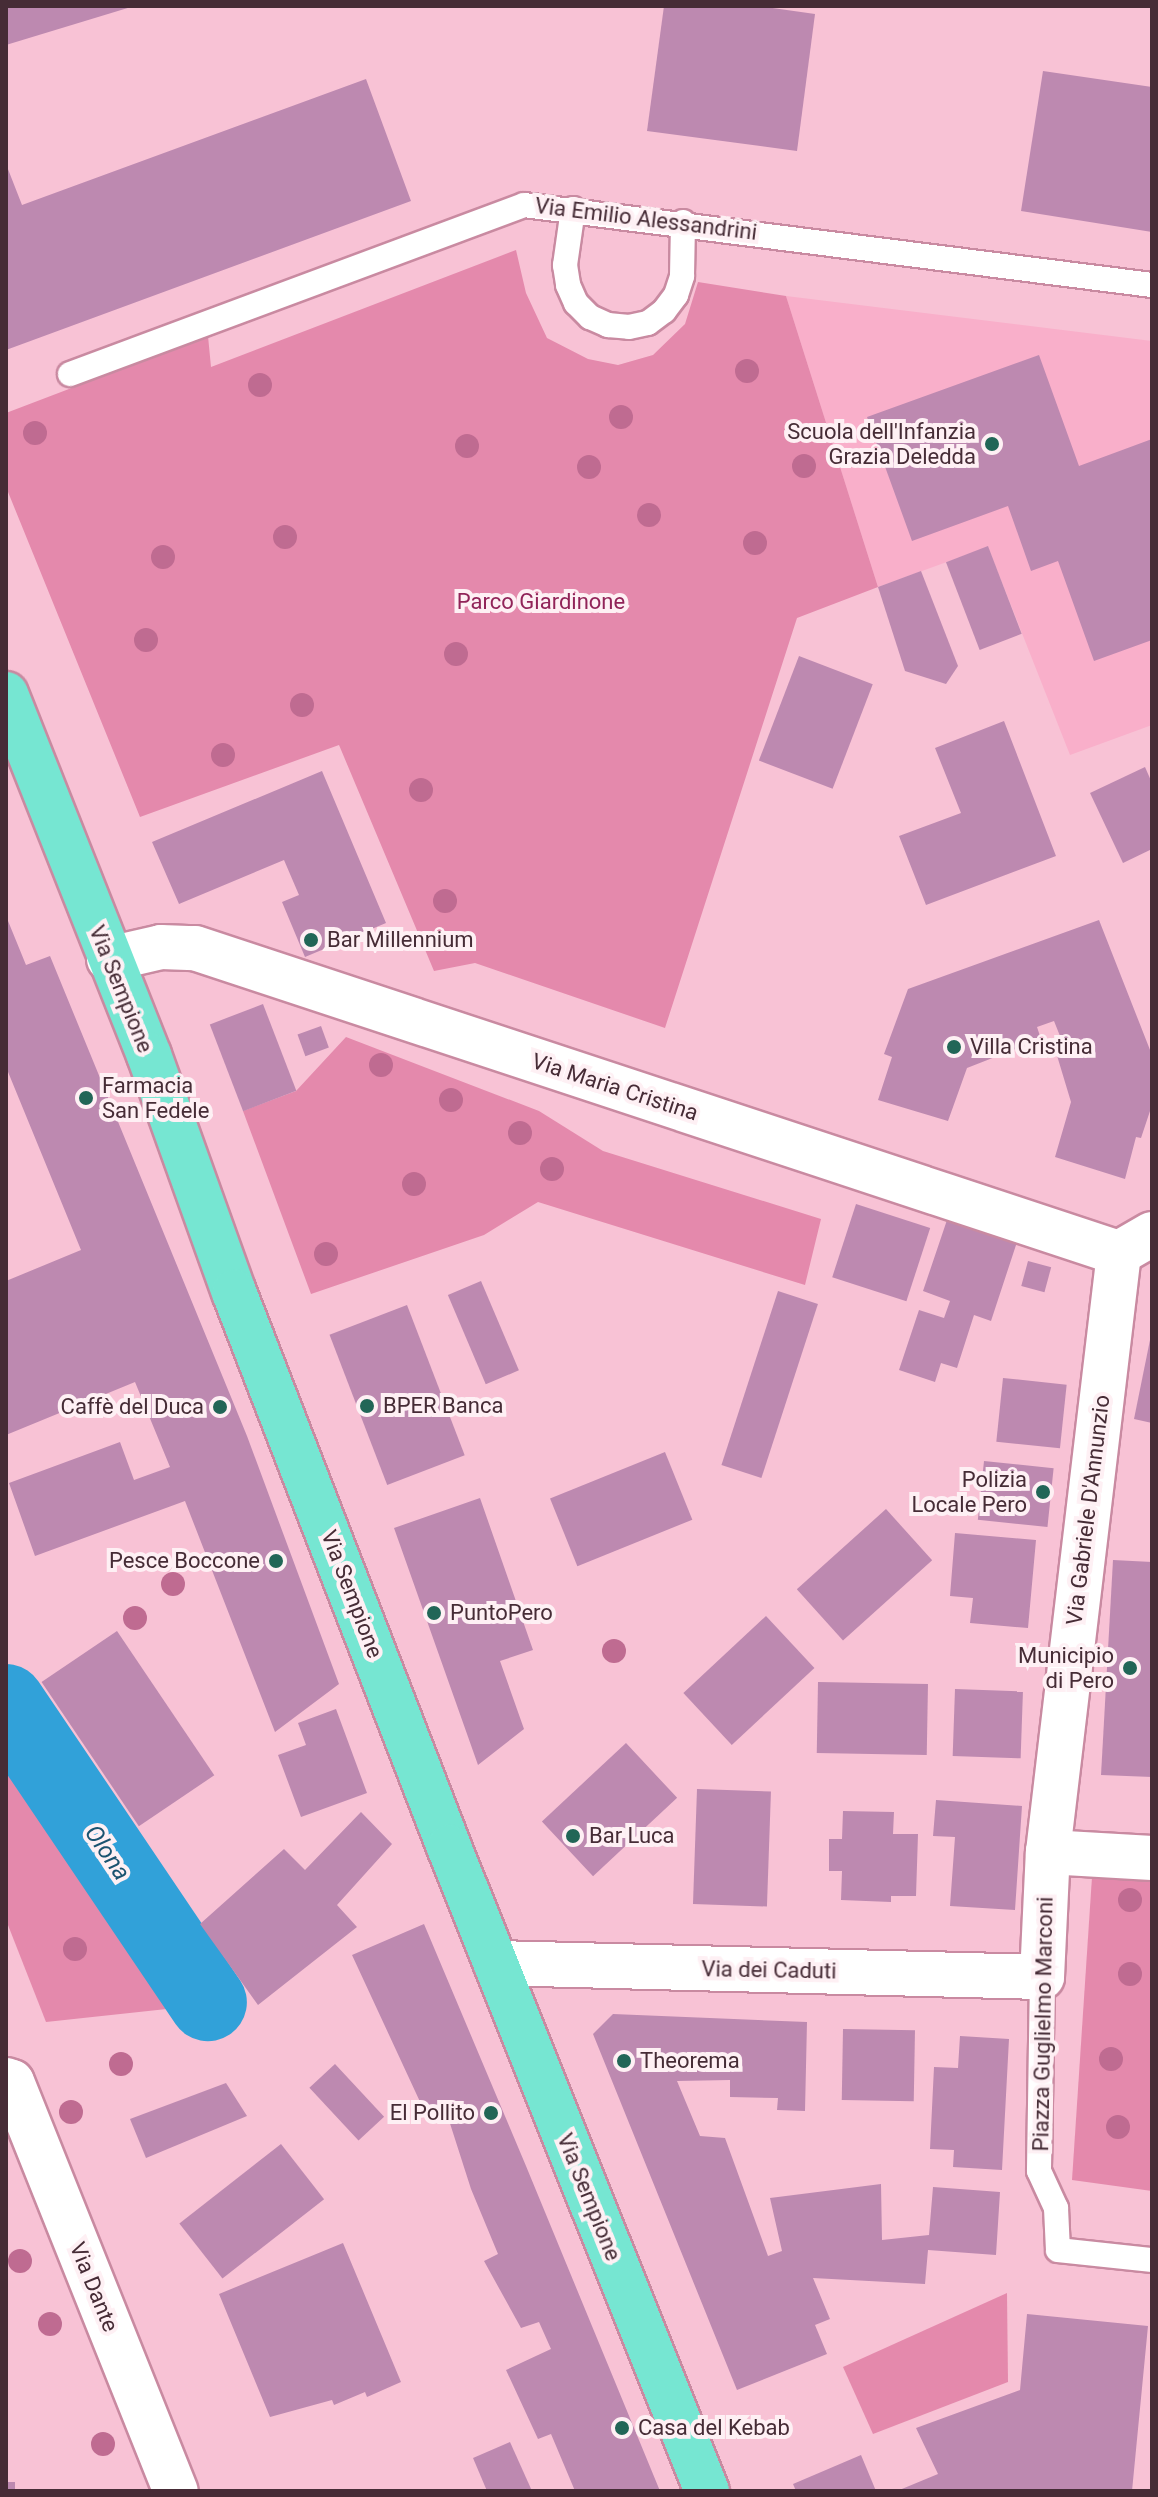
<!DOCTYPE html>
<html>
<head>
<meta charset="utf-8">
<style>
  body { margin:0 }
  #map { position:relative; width:1158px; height:2497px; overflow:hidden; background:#f8c2d5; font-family:Roboto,sans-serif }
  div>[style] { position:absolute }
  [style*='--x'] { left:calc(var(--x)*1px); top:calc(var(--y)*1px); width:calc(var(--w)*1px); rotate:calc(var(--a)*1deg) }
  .built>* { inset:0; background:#f9afca }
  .green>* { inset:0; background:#e489ac }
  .river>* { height:78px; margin:-39px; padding:0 39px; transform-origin:39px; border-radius:39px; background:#31a1d9 }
  .building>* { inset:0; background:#bd89b0; transform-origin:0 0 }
  .roads { filter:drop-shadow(2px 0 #c98aa1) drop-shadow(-2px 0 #c98aa1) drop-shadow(0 2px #c98aa1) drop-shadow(0 -2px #c98aa1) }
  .lane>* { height:24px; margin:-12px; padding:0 12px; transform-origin:12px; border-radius:12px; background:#fff }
  .street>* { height:44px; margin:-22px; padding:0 22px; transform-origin:22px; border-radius:22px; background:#fff }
  .primary>* { height:44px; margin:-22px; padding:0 22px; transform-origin:22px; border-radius:22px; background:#76e6d2 }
  .trees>* { width:24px; height:24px; margin:-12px; border-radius:50%; background:#bf6b91 }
  .dots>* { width:22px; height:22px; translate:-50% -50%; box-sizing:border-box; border:4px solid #fef0f4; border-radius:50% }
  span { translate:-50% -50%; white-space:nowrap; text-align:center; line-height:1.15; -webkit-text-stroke:8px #fef0f4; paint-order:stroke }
  .street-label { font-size:22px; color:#462c36 }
  .poi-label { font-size:22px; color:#462c36 }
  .right { translate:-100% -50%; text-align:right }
  .left { translate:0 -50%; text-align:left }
  .park-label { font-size:22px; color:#912459 }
  .water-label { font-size:24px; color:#1a5370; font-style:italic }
  .frame { position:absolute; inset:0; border:8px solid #462c36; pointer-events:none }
</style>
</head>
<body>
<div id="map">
  <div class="built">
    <i style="clip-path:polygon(786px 296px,1152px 341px,1152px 725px,1070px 755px,988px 547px,878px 587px)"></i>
  </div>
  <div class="green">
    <i style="clip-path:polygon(516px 250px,526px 293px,547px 338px,588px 359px,618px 365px,653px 355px,685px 324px,698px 282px,786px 296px,878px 587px,797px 618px,665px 1028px,475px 963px,434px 971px,339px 745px,140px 817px,6px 487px,6px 413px,208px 336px,211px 367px)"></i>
    <i style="clip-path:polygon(346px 1037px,539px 1111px,603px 1151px,821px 1219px,805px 1285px,538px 1202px,484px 1235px,311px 1294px,243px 1111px,296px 1091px)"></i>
    <i style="clip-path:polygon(6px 1757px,176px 2008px,46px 2022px,6px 1920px)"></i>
    <i style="clip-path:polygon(1092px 1877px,1152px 1880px,1152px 2191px,1072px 2180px)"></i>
    <i style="clip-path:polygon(1007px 2293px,1008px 2382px,873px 2434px,843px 2367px)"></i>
  </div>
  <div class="river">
    <i style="--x:6;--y:1703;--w:361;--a:56"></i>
  </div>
  <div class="building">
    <i style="clip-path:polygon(6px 6px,130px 6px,131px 7px,6px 45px)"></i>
    <i style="clip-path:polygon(664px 6px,759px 6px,815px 14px,797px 151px,647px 131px)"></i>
    <i style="clip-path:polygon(1043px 71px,1152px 87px,1152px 232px,1021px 211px)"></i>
    <i style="clip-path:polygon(366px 79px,411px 201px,6px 350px,6px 164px,22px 205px)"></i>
    <i style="clip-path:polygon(1039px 355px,1079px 466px,1152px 439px,1152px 640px,1094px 661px,1058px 561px,1031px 571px,1008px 506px,912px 541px,867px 417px)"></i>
    <i style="left:988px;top:546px;width:94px;height:45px;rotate:69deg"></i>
    <i style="clip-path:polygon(921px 571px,958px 666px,946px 684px,905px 671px,878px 587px)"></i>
    <i style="left:799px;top:656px;width:79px;height:112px;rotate:21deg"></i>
    <i style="clip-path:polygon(1004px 721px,1056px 856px,926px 905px,899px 836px,961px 813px,935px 748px)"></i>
    <i style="clip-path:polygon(1145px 767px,1152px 783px,1152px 849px,1123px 863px,1090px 793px)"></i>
    <i style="clip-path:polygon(322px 771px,386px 923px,305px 957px,282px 902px,299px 895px,284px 860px,179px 904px,152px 842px)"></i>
    <i style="clip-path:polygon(6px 916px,26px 965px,50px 956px,247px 1436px,339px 1684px,275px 1732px,185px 1501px,35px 1556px,9px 1483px,120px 1442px,134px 1480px,170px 1467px,135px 1382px,6px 1435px,6px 1281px,81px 1250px,6px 1067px)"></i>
    <i style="clip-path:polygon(1099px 920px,1152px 1055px,1152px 1105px,1141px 1138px,1136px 1137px,1125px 1179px,1055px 1157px,1071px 1102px,1052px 1039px,1060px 1036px,1054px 1021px,1037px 1027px,1041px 1039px,967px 1068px,948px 1121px,878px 1100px,892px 1057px,884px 1054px,908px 989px)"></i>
    <i style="left:263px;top:1004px;width:93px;height:57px;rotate:69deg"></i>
    <i style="left:321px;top:1026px;width:23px;height:25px;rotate:70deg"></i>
    <i style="left:856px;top:1204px;width:78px;height:77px;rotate:18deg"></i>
    <i style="clip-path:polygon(947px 1220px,1017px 1242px,991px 1321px,974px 1315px,957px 1368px,941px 1363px,935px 1382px,899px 1370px,919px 1310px,944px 1318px,950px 1301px,923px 1291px)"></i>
    <i style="left:1028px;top:1261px;width:24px;height:26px;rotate:15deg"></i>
    <i style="left:481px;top:1281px;width:97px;height:36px;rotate:67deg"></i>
    <i style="left:778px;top:1291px;width:42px;height:183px;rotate:18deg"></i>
    <i style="left:407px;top:1305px;width:161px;height:83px;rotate:69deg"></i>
    <i style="clip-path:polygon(1151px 1335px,1152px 1336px,1152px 1423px,1134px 1419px)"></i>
    <i style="left:1003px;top:1378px;width:64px;height:64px;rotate:6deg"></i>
    <i style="left:665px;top:1452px;width:73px;height:124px;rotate:68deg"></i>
    <i style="left:984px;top:1461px;width:70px;height:59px;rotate:6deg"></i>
    <i style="clip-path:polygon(480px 1498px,533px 1650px,500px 1661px,524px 1729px,478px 1765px,394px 1528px)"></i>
    <i style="left:886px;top:1509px;width:69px;height:120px;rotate:48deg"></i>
    <i style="clip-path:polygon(955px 1533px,1036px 1540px,1028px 1628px,970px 1623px,973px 1598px,950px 1596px)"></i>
    <i style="clip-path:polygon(1113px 1560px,1152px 1562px,1152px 1777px,1101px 1775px)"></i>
    <i style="left:766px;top:1616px;width:71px;height:113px;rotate:47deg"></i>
    <i style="left:117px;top:1631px;width:174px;height:91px;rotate:56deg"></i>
    <i style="left:818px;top:1682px;width:110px;height:71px;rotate:1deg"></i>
    <i style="left:955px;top:1689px;width:68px;height:67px;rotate:2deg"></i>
    <i style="clip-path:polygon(336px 1709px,367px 1793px,301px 1817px,278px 1755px,306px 1745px,298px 1723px)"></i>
    <i style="left:626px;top:1743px;width:75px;height:115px;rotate:47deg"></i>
    <i style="left:697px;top:1789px;width:74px;height:115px;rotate:2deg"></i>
    <i style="clip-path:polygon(936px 1800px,1022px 1806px,1015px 1910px,950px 1906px,955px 1837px,933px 1836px)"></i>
    <i style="clip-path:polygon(843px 1811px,894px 1812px,893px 1834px,918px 1834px,916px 1896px,891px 1896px,891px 1902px,841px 1900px,842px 1871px,829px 1871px,829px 1839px,842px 1839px)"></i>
    <i style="clip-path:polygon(361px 1812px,392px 1844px,337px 1905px,357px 1927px,258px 2005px,200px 1924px,284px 1849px,305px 1870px)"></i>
    <i style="clip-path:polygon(424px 1924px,526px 2166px,660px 2491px,575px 2491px,551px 2434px,538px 2439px,506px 2370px,551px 2349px,539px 2322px,521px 2328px,484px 2261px,498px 2254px,471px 2189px,446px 2111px,428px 2119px,352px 1955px)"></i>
    <i style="clip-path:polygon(613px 2014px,807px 2022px,805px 2111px,777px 2110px,778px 2098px,730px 2097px,730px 2080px,677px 2081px,700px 2136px,725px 2138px,768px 2256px,782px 2251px,770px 2198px,881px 2184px,882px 2240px,929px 2235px,933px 2187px,1000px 2192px,996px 2255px,928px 2250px,925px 2284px,813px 2278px,830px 2319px,815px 2325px,827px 2354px,737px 2390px,593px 2034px)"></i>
    <i style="left:843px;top:2029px;width:72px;height:71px;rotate:1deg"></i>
    <i style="clip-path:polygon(960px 2036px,1009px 2039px,1002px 2170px,953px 2167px,954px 2150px,930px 2149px,934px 2067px,958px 2068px)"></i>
    <i style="left:335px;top:2064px;width:72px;height:35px;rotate:47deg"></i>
    <i style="clip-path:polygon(226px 2083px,247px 2116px,146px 2158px,130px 2119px)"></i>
    <i style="left:281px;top:2144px;width:70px;height:129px;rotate:52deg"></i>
    <i style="clip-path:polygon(343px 2243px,401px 2382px,367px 2397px,365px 2392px,334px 2405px,332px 2400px,270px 2417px,219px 2294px)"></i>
    <i style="clip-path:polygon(1027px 2314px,1148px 2326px,1132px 2491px,897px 2491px,938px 2474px,916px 2428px,1020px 2390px)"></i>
    <i style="clip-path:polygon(510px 2442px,532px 2491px,487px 2491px,473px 2458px)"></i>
    <i style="clip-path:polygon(861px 2455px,876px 2491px,796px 2491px,793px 2484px)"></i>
    <i style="left:6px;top:2482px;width:9px;height:9px"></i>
  </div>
  <div class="roads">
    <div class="lane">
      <i style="--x:573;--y:209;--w:57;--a:98.1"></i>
      <i style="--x:565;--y:265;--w:20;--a:81"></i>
      <i style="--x:568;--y:285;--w:20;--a:66"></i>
      <i style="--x:576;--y:303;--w:20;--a:45"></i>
      <i style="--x:590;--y:317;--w:20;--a:24"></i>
      <i style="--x:608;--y:325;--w:21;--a:5"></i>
      <i style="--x:629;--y:327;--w:19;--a:-12"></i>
      <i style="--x:648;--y:323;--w:20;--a:-37"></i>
      <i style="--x:664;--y:311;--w:20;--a:-53"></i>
      <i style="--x:676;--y:295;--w:20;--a:-72"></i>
      <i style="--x:682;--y:276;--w:54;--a:-88.9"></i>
      <i style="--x:70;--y:374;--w:484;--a:-20.4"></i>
      <i style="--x:524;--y:205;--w:633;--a:7.26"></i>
      <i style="--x:1042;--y:1977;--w:194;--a:90.9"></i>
      <i style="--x:1039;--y:2171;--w:41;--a:65.3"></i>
      <i style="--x:1056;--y:2208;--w:42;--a:87.3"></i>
      <i style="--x:1058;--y:2250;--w:95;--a:6.1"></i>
    </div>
    <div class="street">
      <i style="--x:109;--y:959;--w:53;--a:-13"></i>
      <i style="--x:161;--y:947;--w:34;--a:2"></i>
      <i style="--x:195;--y:948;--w:973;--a:18.27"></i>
      <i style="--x:1119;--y:1253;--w:38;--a:-30"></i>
      <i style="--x:1048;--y:1852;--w:104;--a:3.3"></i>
      <i style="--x:496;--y:1963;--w:546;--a:1.47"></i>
      <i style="--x:1042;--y:1977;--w:125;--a:-87.3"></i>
      <i style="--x:1048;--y:1852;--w:603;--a:-83.24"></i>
      <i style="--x:6;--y:2080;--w:6;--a:18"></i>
      <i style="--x:12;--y:2082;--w:441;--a:68.2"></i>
    </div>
    <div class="primary">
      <i style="--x:6;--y:694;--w:388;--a:68.4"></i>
      <i style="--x:149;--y:1055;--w:252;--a:70.3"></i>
      <i style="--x:234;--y:1292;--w:595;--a:68.82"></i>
      <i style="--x:449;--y:1847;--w:694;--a:68.17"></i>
    </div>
  </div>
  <div class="trees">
    <i style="left:747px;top:371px"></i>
    <i style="left:260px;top:385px"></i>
    <i style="left:621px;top:417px"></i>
    <i style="left:35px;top:433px"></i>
    <i style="left:467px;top:446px"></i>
    <i style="left:804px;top:466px"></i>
    <i style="left:589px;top:467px"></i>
    <i style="left:649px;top:515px"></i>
    <i style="left:285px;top:537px"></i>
    <i style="left:755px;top:543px"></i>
    <i style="left:163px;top:557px"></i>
    <i style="left:146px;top:640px"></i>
    <i style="left:456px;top:654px"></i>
    <i style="left:302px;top:705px"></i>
    <i style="left:223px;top:755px"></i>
    <i style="left:421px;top:790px"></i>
    <i style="left:445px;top:901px"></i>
    <i style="left:381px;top:1065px"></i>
    <i style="left:451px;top:1100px"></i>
    <i style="left:520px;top:1133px"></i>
    <i style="left:552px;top:1169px"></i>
    <i style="left:414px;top:1184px"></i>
    <i style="left:326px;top:1254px"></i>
    <i style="left:173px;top:1584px"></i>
    <i style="left:135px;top:1618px"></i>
    <i style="left:614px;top:1651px"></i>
    <i style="left:1130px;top:1900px"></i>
    <i style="left:75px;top:1949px"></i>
    <i style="left:1130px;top:1974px"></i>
    <i style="left:1111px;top:2059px"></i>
    <i style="left:121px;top:2064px"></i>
    <i style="left:71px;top:2112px"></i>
    <i style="left:1118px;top:2127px"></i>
    <i style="left:20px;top:2261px"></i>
    <i style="left:50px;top:2324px"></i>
    <i style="left:103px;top:2444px"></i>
  </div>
  <div class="dots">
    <i style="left:992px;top:444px;background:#226657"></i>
    <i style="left:311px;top:940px;background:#226657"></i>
    <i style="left:954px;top:1047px;background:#226657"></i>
    <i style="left:86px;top:1098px;background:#226657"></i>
    <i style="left:367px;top:1406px;background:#226657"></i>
    <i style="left:220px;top:1407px;background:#226657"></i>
    <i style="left:1043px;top:1492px;background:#226657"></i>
    <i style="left:276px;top:1561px;background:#226657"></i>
    <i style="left:434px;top:1613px;background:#226657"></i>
    <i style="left:1130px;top:1668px;background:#226657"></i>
    <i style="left:573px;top:1836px;background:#226657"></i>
    <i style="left:624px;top:2061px;background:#226657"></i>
    <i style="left:491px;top:2113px;background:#226657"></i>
    <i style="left:622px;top:2428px;background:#226657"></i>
  </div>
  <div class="street-label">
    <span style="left:646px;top:219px;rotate:7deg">Via Emilio Alessandrini</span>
    <span style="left:121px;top:989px;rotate:68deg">Via Sempione</span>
    <span style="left:615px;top:1087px;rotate:18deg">Via Maria Cristina</span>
    <span style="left:1088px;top:1510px;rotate:-83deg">Via Gabriele D'Annunzio</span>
    <span style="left:352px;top:1594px;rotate:69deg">Via Sempione</span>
    <span style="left:769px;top:1970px;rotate:1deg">Via dei Caduti</span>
    <span style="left:1043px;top:2024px;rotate:-89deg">Piazza Guglielmo Marconi</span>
    <span style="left:589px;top:2197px;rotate:68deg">Via Sempione</span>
    <span style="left:94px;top:2287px;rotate:68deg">Via Dante</span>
  </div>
  <div class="poi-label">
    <span class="right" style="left:976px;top:444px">Scuola dell'Infanzia<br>Grazia Deledda</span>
    <span class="left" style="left:327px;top:940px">Bar Millennium</span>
    <span class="left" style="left:970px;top:1047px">Villa Cristina</span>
    <span class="left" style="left:102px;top:1098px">Farmacia<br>San Fedele</span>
    <span class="left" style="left:383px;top:1406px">BPER Banca</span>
    <span class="right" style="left:204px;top:1407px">Caffè del Duca</span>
    <span class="right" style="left:1027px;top:1492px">Polizia<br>Locale Pero</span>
    <span class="right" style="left:260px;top:1561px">Pesce Boccone</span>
    <span class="left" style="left:450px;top:1613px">PuntoPero</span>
    <span class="right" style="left:1114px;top:1668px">Municipio<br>di Pero</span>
    <span class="left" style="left:589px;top:1836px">Bar Luca</span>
    <span class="left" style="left:640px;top:2061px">Theorema</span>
    <span class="right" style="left:475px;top:2113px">El Pollito</span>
    <span class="left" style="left:638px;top:2428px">Casa del Kebab</span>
  </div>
  <div class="park-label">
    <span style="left:541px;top:602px">Parco Giardinone</span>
  </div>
  <div class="water-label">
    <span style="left:107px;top:1853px;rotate:56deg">Olona</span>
  </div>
  <div class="frame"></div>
</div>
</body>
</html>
